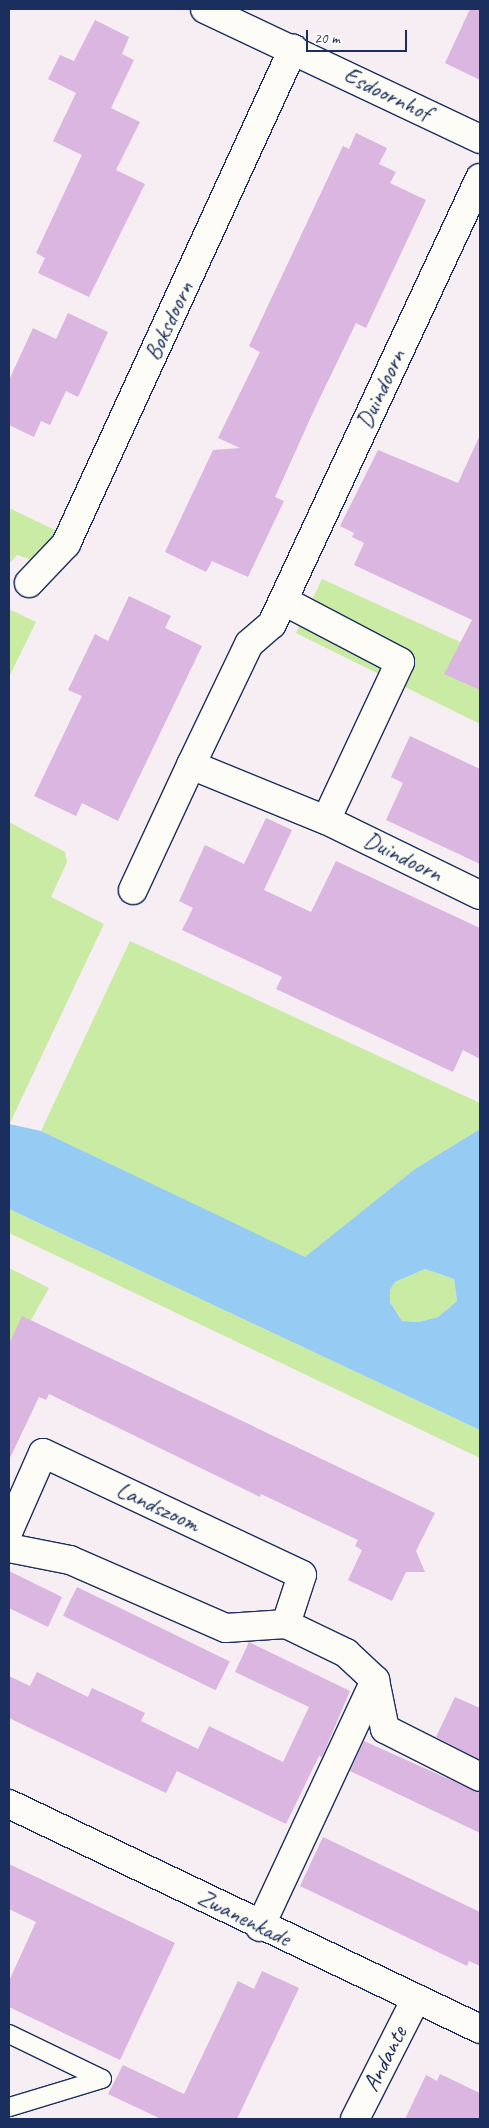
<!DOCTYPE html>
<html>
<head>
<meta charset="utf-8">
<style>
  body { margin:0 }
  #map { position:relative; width:489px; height:2128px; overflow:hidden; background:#f6eef2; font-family:Caveat,sans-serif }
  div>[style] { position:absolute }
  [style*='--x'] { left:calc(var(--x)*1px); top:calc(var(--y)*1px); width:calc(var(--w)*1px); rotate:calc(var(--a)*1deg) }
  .green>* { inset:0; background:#caeba3 }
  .water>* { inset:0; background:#96cbf4 }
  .building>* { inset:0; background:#dab6e0; transform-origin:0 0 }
  .roads { filter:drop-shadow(1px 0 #1b2f5e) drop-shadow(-1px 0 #1b2f5e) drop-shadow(0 1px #1b2f5e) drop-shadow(0 -1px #1b2f5e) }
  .service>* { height:18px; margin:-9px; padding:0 9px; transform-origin:9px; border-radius:9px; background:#fdfcf7 }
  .minor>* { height:28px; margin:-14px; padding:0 14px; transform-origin:14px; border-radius:14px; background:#fdfcf7 }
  span { translate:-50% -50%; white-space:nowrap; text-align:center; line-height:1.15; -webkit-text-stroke:5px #fdfcf7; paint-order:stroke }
  .street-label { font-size:24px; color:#1b2f5e }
  .frame { position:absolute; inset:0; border:10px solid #1b2f5e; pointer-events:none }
  .scale { position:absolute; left:306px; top:30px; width:101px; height:22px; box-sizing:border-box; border:2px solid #1b2f5e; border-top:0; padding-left:6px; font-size:15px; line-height:18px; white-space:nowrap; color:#1b2f5e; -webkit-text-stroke:4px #fdfcf7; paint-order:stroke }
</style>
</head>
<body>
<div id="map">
  <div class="green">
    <i style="clip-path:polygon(9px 508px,59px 532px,45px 564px,17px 555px,9px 564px)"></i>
    <i style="clip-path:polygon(322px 579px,480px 651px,480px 724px,296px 633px)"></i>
    <i style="clip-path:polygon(9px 609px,36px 622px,9px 677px)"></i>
    <i style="clip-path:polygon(9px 822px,65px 852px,67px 862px,51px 897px,104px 924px,9px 1125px)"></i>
    <i style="clip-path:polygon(130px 941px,480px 1103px,480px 1129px,415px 1169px,305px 1258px,41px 1131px)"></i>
    <i style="clip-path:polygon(9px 1209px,480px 1430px,480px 1458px,9px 1233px)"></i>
    <i style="clip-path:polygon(9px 1268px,49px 1288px,9px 1359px)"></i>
    <i style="clip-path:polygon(425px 1269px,454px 1279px,457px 1301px,438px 1317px,419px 1322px,402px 1321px,390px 1301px,390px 1290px,395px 1282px)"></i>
  </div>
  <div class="water">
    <i style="clip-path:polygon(evenodd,9px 1124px,41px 1131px,305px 1257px,415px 1169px,480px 1129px,480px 1430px,9px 1209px,9px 1124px,425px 1269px,454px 1279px,457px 1301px,438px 1317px,419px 1322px,402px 1321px,390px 1302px,390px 1290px,395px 1282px,425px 1269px)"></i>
  </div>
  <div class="building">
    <i style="clip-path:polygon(470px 9px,480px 9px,480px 80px,445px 63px)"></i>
    <i style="clip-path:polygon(95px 20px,129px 37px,122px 54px,134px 60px,111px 108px,140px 122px,116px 170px,145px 184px,89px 297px,38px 273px,45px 258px,36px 253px,82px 155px,53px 141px,76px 93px,48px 79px,60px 55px,74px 61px)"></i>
    <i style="clip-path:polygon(356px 133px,387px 148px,379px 164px,396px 172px,390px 183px,426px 200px,366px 328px,356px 323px,315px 408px,275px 497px,284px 501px,248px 577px,212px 561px,206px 572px,165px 552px,213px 450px,240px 448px,218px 438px,260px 352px,249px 346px,343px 146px,349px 149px)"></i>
    <i style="clip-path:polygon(68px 313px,108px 332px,78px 397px,66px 391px,50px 425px,41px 421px,34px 437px,9px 425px,9px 380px,33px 328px,56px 339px)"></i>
    <i style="clip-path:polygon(480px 435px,480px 690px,444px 674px,472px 620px,354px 565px,364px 543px,352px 537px,354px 533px,340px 526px,378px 450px,458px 483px)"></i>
    <i style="clip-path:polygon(129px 596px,171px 616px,165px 628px,202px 646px,118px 821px,82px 803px,76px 816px,34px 796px,82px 696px,68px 690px,95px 634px,108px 641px)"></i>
    <i style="clip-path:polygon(410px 736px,480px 769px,480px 864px,386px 820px,403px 783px,391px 777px)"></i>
    <i style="clip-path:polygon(266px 818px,292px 830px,264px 890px,311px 912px,336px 861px,480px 928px,480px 1059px,463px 1050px,453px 1072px,276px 989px,282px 977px,182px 930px,193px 908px,179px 901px,205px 845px,244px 864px)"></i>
    <i style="clip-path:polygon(22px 1316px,435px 1513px,416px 1551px,425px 1572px,406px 1572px,392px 1601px,348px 1580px,362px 1550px,355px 1546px,358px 1540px,261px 1494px,260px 1497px,49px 1394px,46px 1400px,39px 1397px,9px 1460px,9px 1344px)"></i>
    <i style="clip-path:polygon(9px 1571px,62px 1597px,48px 1627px,9px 1608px)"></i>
    <i style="left:77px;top:1587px;width:170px;height:32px;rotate:26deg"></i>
    <i style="clip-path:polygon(249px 1642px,350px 1691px,322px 1757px,319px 1756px,286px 1824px,177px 1771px,166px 1793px,9px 1718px,9px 1676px,30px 1686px,37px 1672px,88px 1697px,92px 1688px,120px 1701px,145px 1713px,141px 1721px,198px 1749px,209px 1726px,283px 1762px,309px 1707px,235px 1672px)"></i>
    <i style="clip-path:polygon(455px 1697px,480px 1708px,480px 1760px,436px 1737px)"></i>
    <i style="clip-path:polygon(364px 1741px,480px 1793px,480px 1833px,350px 1771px)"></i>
    <i style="clip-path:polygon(323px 1837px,480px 1912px,480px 1966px,469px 1961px,467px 1966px,300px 1886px)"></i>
    <i style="clip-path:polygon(9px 1864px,175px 1943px,120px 2060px,9px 2007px,9px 1981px,36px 1922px,9px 1909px)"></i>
    <i style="clip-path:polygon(262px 1971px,299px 1988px,237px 2119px,161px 2119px,108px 2094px,123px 2065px,184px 2094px,238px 1981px,254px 1989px)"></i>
    <i style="clip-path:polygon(440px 2074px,480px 2093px,480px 2119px,405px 2119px,426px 2075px,437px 2081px)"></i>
  </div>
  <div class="roads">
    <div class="service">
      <i style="--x:9;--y:2034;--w:103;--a:25.8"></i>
      <i style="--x:102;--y:2079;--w:97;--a:163.2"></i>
    </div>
    <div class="minor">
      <i style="--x:205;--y:9;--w:304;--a:25.3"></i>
      <i style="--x:480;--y:178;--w:492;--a:115"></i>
      <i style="--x:272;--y:624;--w:30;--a:139"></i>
      <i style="--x:249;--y:644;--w:134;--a:115.6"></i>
      <i style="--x:191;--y:765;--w:146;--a:22.2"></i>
      <i style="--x:326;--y:820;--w:171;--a:26"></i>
      <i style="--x:29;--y:583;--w:54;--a:-46.5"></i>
      <i style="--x:66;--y:544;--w:545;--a:-65.36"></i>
      <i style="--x:284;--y:601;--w:131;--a:27.7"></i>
      <i style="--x:400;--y:662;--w:174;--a:115.1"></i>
      <i style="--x:133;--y:890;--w:138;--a:-65.1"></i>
      <i style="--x:9;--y:1530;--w:84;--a:-66.2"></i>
      <i style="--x:43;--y:1453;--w:286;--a:25.2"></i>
      <i style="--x:302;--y:1575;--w:52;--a:108.1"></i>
      <i style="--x:9;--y:1548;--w:62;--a:11.1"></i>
      <i style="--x:70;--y:1560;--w:170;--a:23.6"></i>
      <i style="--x:226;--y:1628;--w:60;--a:-3.8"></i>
      <i style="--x:286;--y:1624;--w:67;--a:25.8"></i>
      <i style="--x:346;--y:1653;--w:40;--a:43"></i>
      <i style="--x:375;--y:1680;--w:50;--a:78.5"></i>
      <i style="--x:385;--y:1729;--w:106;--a:26.8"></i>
      <i style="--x:9;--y:1804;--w:522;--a:25.53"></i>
      <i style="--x:260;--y:1927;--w:272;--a:-65"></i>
      <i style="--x:355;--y:2119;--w:135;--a:-63.1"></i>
    </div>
  </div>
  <div class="street-label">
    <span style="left:387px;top:94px;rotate:26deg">Esdoornhof</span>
    <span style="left:169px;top:321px;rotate:-65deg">Boksdoorn</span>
    <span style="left:381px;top:389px;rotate:-65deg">Duindoorn</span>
    <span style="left:403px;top:857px;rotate:26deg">Duindoorn</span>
    <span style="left:158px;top:1507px;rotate:25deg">Landszoom</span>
    <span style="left:244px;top:1918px;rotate:26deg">Zwanenkade</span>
    <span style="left:385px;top:2059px;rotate:-63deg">Andante</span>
  </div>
  <div class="frame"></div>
  <div class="scale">20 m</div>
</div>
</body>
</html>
